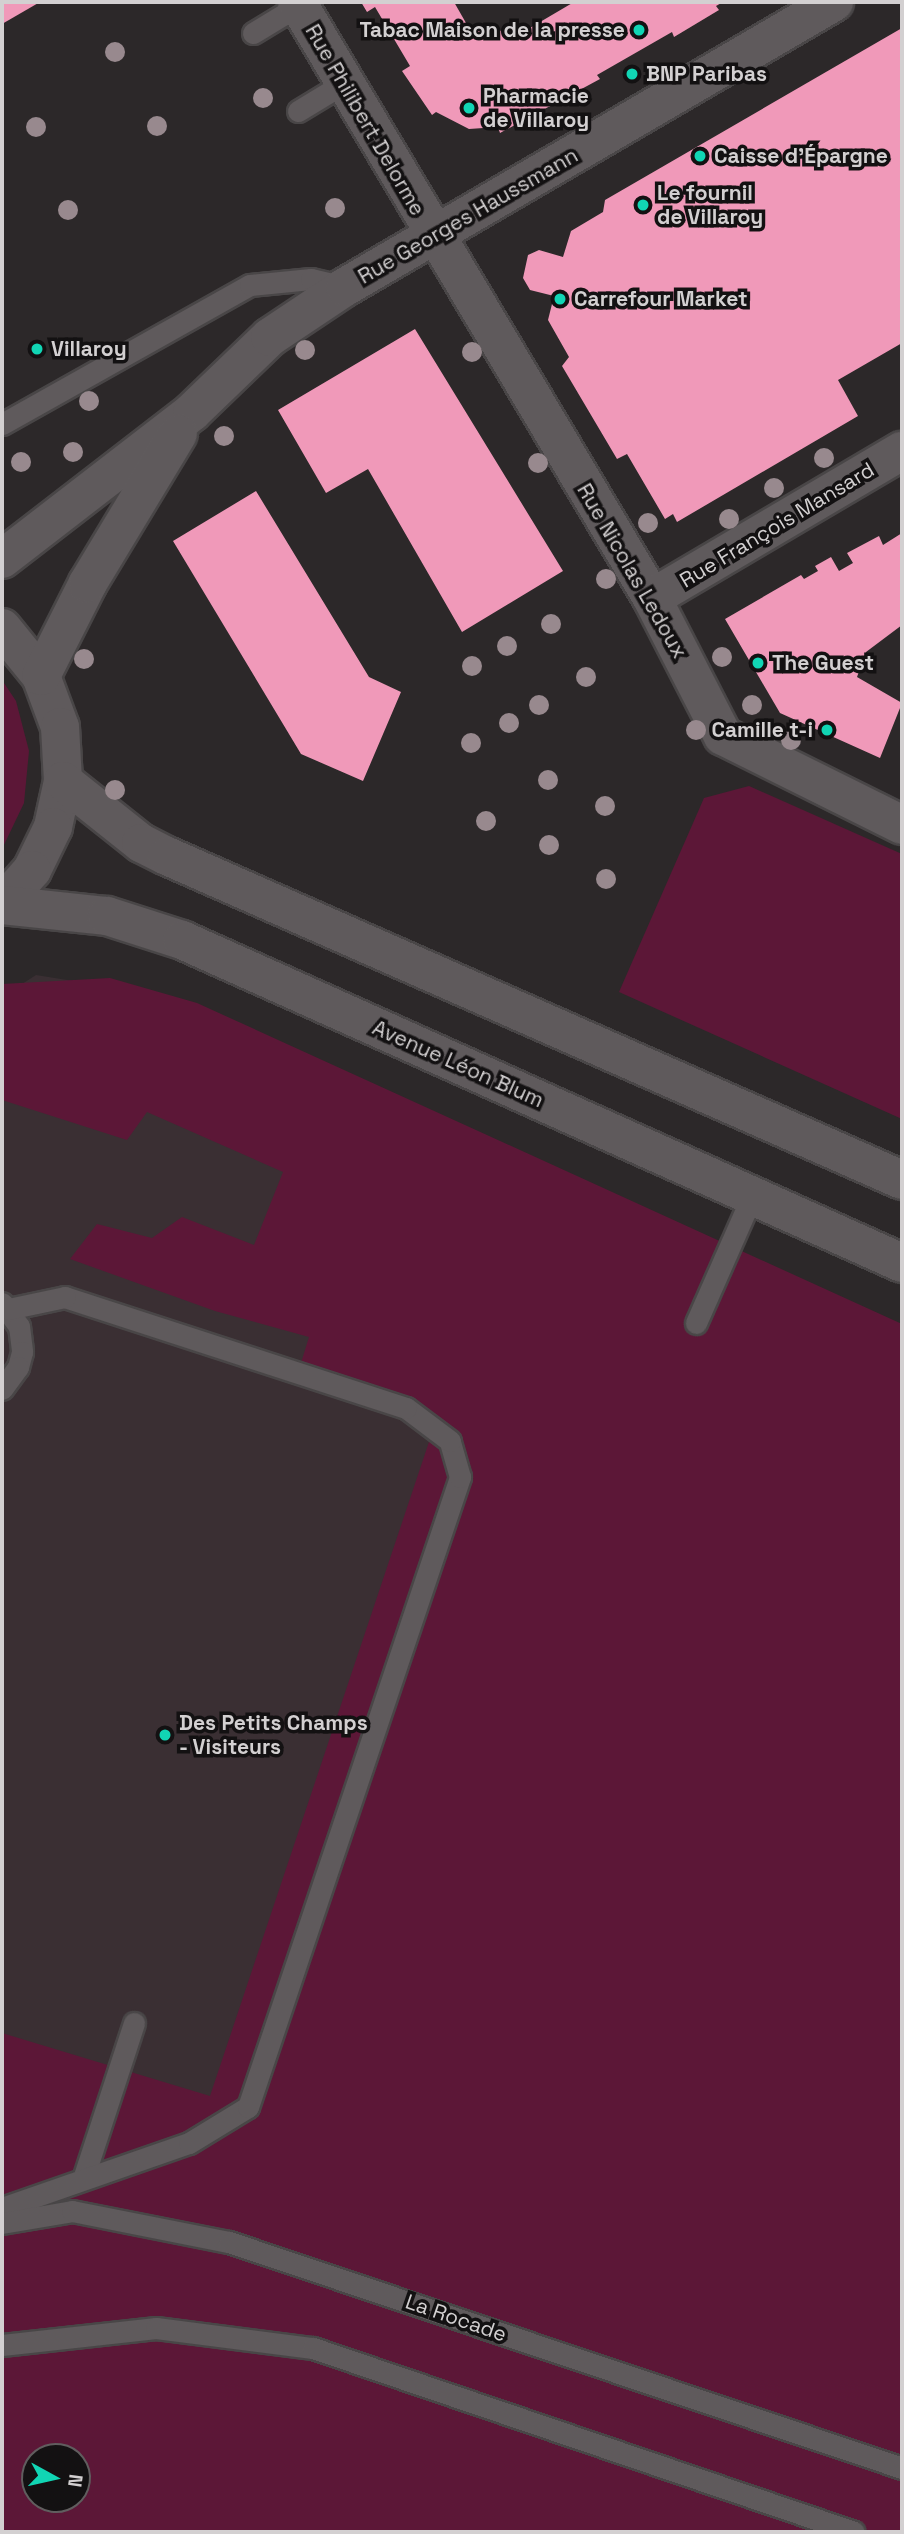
<!DOCTYPE html>
<html>
<head>
<meta charset="utf-8">
<style>
  body { margin:0 }
  #map { position:relative; width:904px; height:2534px; overflow:hidden; background:#2c2829; font-family:"Space Grotesk",sans-serif }
  div>[style] { position:absolute }
  [style*='--x'] { left:calc(var(--x)*1px); top:calc(var(--y)*1px); width:calc(var(--w)*1px); rotate:calc(var(--a)*1deg) }
  .built>* { inset:0; background:#3a2f33 }
  .green>* { inset:0; background:#5c1737 }
  .building>* { inset:0; background:#f099b9 }
  .roads { filter:drop-shadow(2px 0 #494647) drop-shadow(-2px 0 #494647) drop-shadow(0 2px #494647) drop-shadow(0 -2px #494647) }
  .lane>* { height:21px; margin:-10.5px; padding:0 10.5px; transform-origin:10.5px; border-radius:10.5px; background:#5f5a5c }
  .street>* { height:38px; margin:-19px; padding:0 19px; transform-origin:19px; border-radius:19px; background:#5f5a5c }
  .secondary>* { height:38px; margin:-19px; padding:0 19px; transform-origin:19px; border-radius:19px; background:#5f5a5c }
  .trees>* { width:20px; height:20px; margin:-10px; border-radius:50%; background:#98898e }
  .dots>* { width:19px; height:19px; translate:-50% -50%; box-sizing:border-box; border:4px solid #131112; border-radius:50% }
  span { translate:-50% -50%; white-space:nowrap; text-align:center; line-height:1.15; -webkit-text-stroke:7px #131112; paint-order:stroke }
  .poi-label { font-size:21px; color:#d3d0d1; font-weight:700 }
  .right { translate:-100% -50%; text-align:right }
  .left { translate:0 -50%; text-align:left }
  .street-label { font-size:21px; color:#d3d0d1 }
  .frame { position:absolute; inset:0; border:4px solid #d3d0d1; pointer-events:none }
  .north { position:absolute; left:21px; top:2443px; width:70px; height:70px; box-sizing:border-box; background:#131112; border:2px solid #605d5e; border-radius:50%; rotate:98deg; font-size:19px; font-weight:700; line-height:28px; text-align:center; color:#d3d0d1 }
  .north::after { content:''; display:block; margin:auto; width:24px; height:32px; background:#11d5b4; clip-path:polygon(50% 0,100% 100%,50% 72%,0 100%) }
</style>
</head>
<body>
<div id="map">
  <div class="built">
    <i style="clip-path:polygon(evenodd,36px 975px,154px 994px,902px 1331px,902px 2532px,2px 2532px,2px 997px,36px 975px,35px 2457px,77px 2457px,77px 2499px,35px 2499px,35px 2457px)"></i>
  </div>
  <div class="green">
    <i style="clip-path:polygon(2px 680px,16px 701px,29px 751px,24px 803px,2px 849px)"></i>
    <i style="clip-path:polygon(749px 786px,902px 854px,902px 1119px,619px 992px,704px 798px)"></i>
    <i style="clip-path:polygon(evenodd,110px 978px,197px 1003px,902px 1324px,902px 2532px,2px 2532px,2px 2033px,210px 2096px,434px 1427px,297px 1376px,309px 1337px,215px 1311px,70px 1259px,97px 1224px,152px 1238px,182px 1217px,254px 1245px,283px 1172px,147px 1112px,127px 1140px,2px 1100px,2px 984px,110px 978px,35px 2457px,77px 2457px,77px 2499px,35px 2499px,35px 2457px)"></i>
  </div>
  <div class="building">
    <i style="clip-path:polygon(2px 2px,40px 2px,2px 24px)"></i>
    <i style="clip-path:polygon(361px 2px,454px 2px,470px 30px,489px 28px,518px 35px,574px 2px,723px 2px,716px 6px,719px 10px,674px 37px,672px 32px,597px 75px,600px 79px,500px 133px,498px 127px,469px 129px,436px 112px,432px 115px,402px 71px,410px 66px,375px 7px,367px 12px)"></i>
    <i style="clip-path:polygon(902px 28px,902px 343px,838px 380px,858px 416px,677px 522px,673px 514px,665px 519px,627px 454px,617px 459px,562px 366px,569px 357px,548px 320px,554px 296px,530px 290px,523px 278px,528px 255px,539px 250px,563px 257px,571px 231px,603px 212px,605px 200px)"></i>
    <i style="clip-path:polygon(415px 329px,563px 571px,462px 632px,368px 469px,326px 493px,278px 410px)"></i>
    <i style="clip-path:polygon(256px 491px,369px 677px,401px 692px,363px 781px,301px 754px,173px 541px)"></i>
    <i style="clip-path:polygon(902px 533px,902px 625px,866px 652px,857px 677px,902px 703px,880px 758px,780px 713px,725px 619px,801px 575px,804px 579px,818px 571px,815px 566px,831px 557px,839px 571px,853px 563px,847px 553px,879px 536px,883px 545px)"></i>
  </div>
  <div class="roads">
    <div class="lane">
      <i style="--x:253;--y:33;--w:54;--a:-31.3"></i>
      <i style="--x:298;--y:111;--w:54;--a:-31.3"></i>
      <i style="--x:2;--y:424;--w:284;--a:-29.3"></i>
      <i style="--x:250;--y:285;--w:61;--a:-5.6"></i>
      <i style="--x:311;--y:279;--w:35;--a:13"></i>
      <i style="--x:2;--y:1303;--w:29;--a:54"></i>
      <i style="--x:19;--y:1326;--w:26;--a:83"></i>
      <i style="--x:22;--y:1352;--w:16;--a:105"></i>
      <i style="--x:18;--y:1367;--w:27;--a:126"></i>
      <i style="--x:696;--y:1323;--w:139;--a:-66.2"></i>
      <i style="--x:84;--y:2176;--w:161;--a:-71.9"></i>
      <i style="--x:2;--y:2208;--w:198;--a:-19.2"></i>
      <i style="--x:189;--y:2143;--w:69;--a:-31.4"></i>
      <i style="--x:248;--y:2107;--w:665;--a:-71.4"></i>
      <i style="--x:460;--y:1477;--w:37;--a:-106"></i>
      <i style="--x:450;--y:1441;--w:55;--a:-143.1"></i>
      <i style="--x:406;--y:1408;--w:359;--a:-162"></i>
      <i style="--x:65;--y:1297;--w:58;--a:168.1"></i>
      <i style="--x:2;--y:2223;--w:71;--a:-9.7"></i>
      <i style="--x:72;--y:2211;--w:160;--a:11.2"></i>
      <i style="--x:229;--y:2242;--w:710;--a:18.56"></i>
      <i style="--x:2;--y:2345;--w:155;--a:-6.3"></i>
      <i style="--x:156;--y:2328;--w:158;--a:7.3"></i>
      <i style="--x:313;--y:2348;--w:571;--a:18.78"></i>
    </div>
    <div class="street">
      <i style="--x:297;--y:2;--w:694;--a:59.22"></i>
      <i style="--x:652;--y:598;--w:155;--a:62.8"></i>
      <i style="--x:723;--y:736;--w:200;--a:26.4"></i>
      <i style="--x:652;--y:598;--w:290;--a:-30.5"></i>
    </div>
    <div class="secondary">
      <i style="--x:2;--y:559;--w:240;--a:-37.7"></i>
      <i style="--x:192;--y:412;--w:108;--a:-43.9"></i>
      <i style="--x:270;--y:337;--w:90;--a:-33.7"></i>
      <i style="--x:345;--y:287;--w:566;--a:-30.23"></i>
      <i style="--x:2;--y:628;--w:62;--a:50.9"></i>
      <i style="--x:41;--y:676;--w:54;--a:69.6"></i>
      <i style="--x:60;--y:727;--w:54;--a:86.8"></i>
      <i style="--x:63;--y:781;--w:47;--a:102.3"></i>
      <i style="--x:53;--y:827;--w:48;--a:116"></i>
      <i style="--x:32;--y:870;--w:45;--a:131.4"></i>
      <i style="--x:41;--y:676;--w:104;--a:-63.2"></i>
      <i style="--x:88;--y:583;--w:174;--a:-58.9"></i>
      <i style="--x:63;--y:781;--w:100;--a:38.5"></i>
      <i style="--x:141;--y:843;--w:29;--a:27"></i>
      <i style="--x:167;--y:856;--w:803;--a:23.79"></i>
      <i style="--x:2;--y:905;--w:106;--a:6"></i>
      <i style="--x:107;--y:916;--w:79;--a:17.7"></i>
      <i style="--x:182;--y:940;--w:789;--a:24.16"></i>
    </div>
  </div>
  <div class="trees">
    <i style="left:115px;top:52px"></i>
    <i style="left:263px;top:98px"></i>
    <i style="left:157px;top:126px"></i>
    <i style="left:36px;top:127px"></i>
    <i style="left:335px;top:208px"></i>
    <i style="left:68px;top:210px"></i>
    <i style="left:305px;top:350px"></i>
    <i style="left:472px;top:352px"></i>
    <i style="left:89px;top:401px"></i>
    <i style="left:224px;top:436px"></i>
    <i style="left:73px;top:452px"></i>
    <i style="left:824px;top:458px"></i>
    <i style="left:21px;top:462px"></i>
    <i style="left:538px;top:463px"></i>
    <i style="left:774px;top:488px"></i>
    <i style="left:729px;top:519px"></i>
    <i style="left:648px;top:523px"></i>
    <i style="left:606px;top:579px"></i>
    <i style="left:551px;top:624px"></i>
    <i style="left:507px;top:646px"></i>
    <i style="left:722px;top:657px"></i>
    <i style="left:84px;top:659px"></i>
    <i style="left:472px;top:666px"></i>
    <i style="left:586px;top:677px"></i>
    <i style="left:539px;top:705px"></i>
    <i style="left:752px;top:705px"></i>
    <i style="left:509px;top:723px"></i>
    <i style="left:696px;top:730px"></i>
    <i style="left:791px;top:740px"></i>
    <i style="left:471px;top:743px"></i>
    <i style="left:548px;top:780px"></i>
    <i style="left:115px;top:790px"></i>
    <i style="left:605px;top:806px"></i>
    <i style="left:486px;top:821px"></i>
    <i style="left:549px;top:845px"></i>
    <i style="left:606px;top:879px"></i>
  </div>
  <div class="dots">
    <i style="left:639px;top:30px;background:#11d5b4"></i>
    <i style="left:632px;top:74px;background:#11d5b4"></i>
    <i style="left:469px;top:108px;background:#11d5b4"></i>
    <i style="left:700px;top:156px;background:#11d5b4"></i>
    <i style="left:643px;top:205px;background:#11d5b4"></i>
    <i style="left:560px;top:299px;background:#11d5b4"></i>
    <i style="left:37px;top:349px;background:#11d5b4"></i>
    <i style="left:758px;top:663px;background:#11d5b4"></i>
    <i style="left:827px;top:730px;background:#11d5b4"></i>
    <i style="left:165px;top:1735px;background:#11d5b4"></i>
  </div>
  <div class="poi-label">
    <span class="right" style="left:625px;top:30px">Tabac Maison de la presse</span>
    <span class="left" style="left:646px;top:74px">BNP Paribas</span>
    <span class="left" style="left:483px;top:108px">Pharmacie<br>de Villaroy</span>
    <span class="left" style="left:714px;top:156px">Caisse d'Épargne</span>
    <span class="left" style="left:657px;top:205px">Le fournil<br>de Villaroy</span>
    <span class="left" style="left:574px;top:299px">Carrefour Market</span>
    <span class="left" style="left:51px;top:349px">Villaroy</span>
    <span class="left" style="left:772px;top:663px">The Guest</span>
    <span class="right" style="left:813px;top:730px">Camille t-i</span>
    <span class="left" style="left:179px;top:1735px">Des Petits Champs<br>- Visiteurs</span>
  </div>
  <div class="street-label">
    <span style="left:365px;top:120px;rotate:60deg">Rue Philibert Delorme</span>
    <span style="left:468px;top:216px;rotate:-30deg">Rue Georges Haussmann</span>
    <span style="left:777px;top:525px;rotate:-31deg">Rue François Mansard</span>
    <span style="left:632px;top:571px;rotate:60deg">Rue Nicolas Ledoux</span>
    <span style="left:458px;top:1064px;rotate:24deg">Avenue Léon Blum</span>
    <span style="left:456px;top:2318px;rotate:19deg">La Rocade</span>
  </div>
  <div class="frame"></div>
  <div class="north">N</div>
</div>
</body>
</html>
